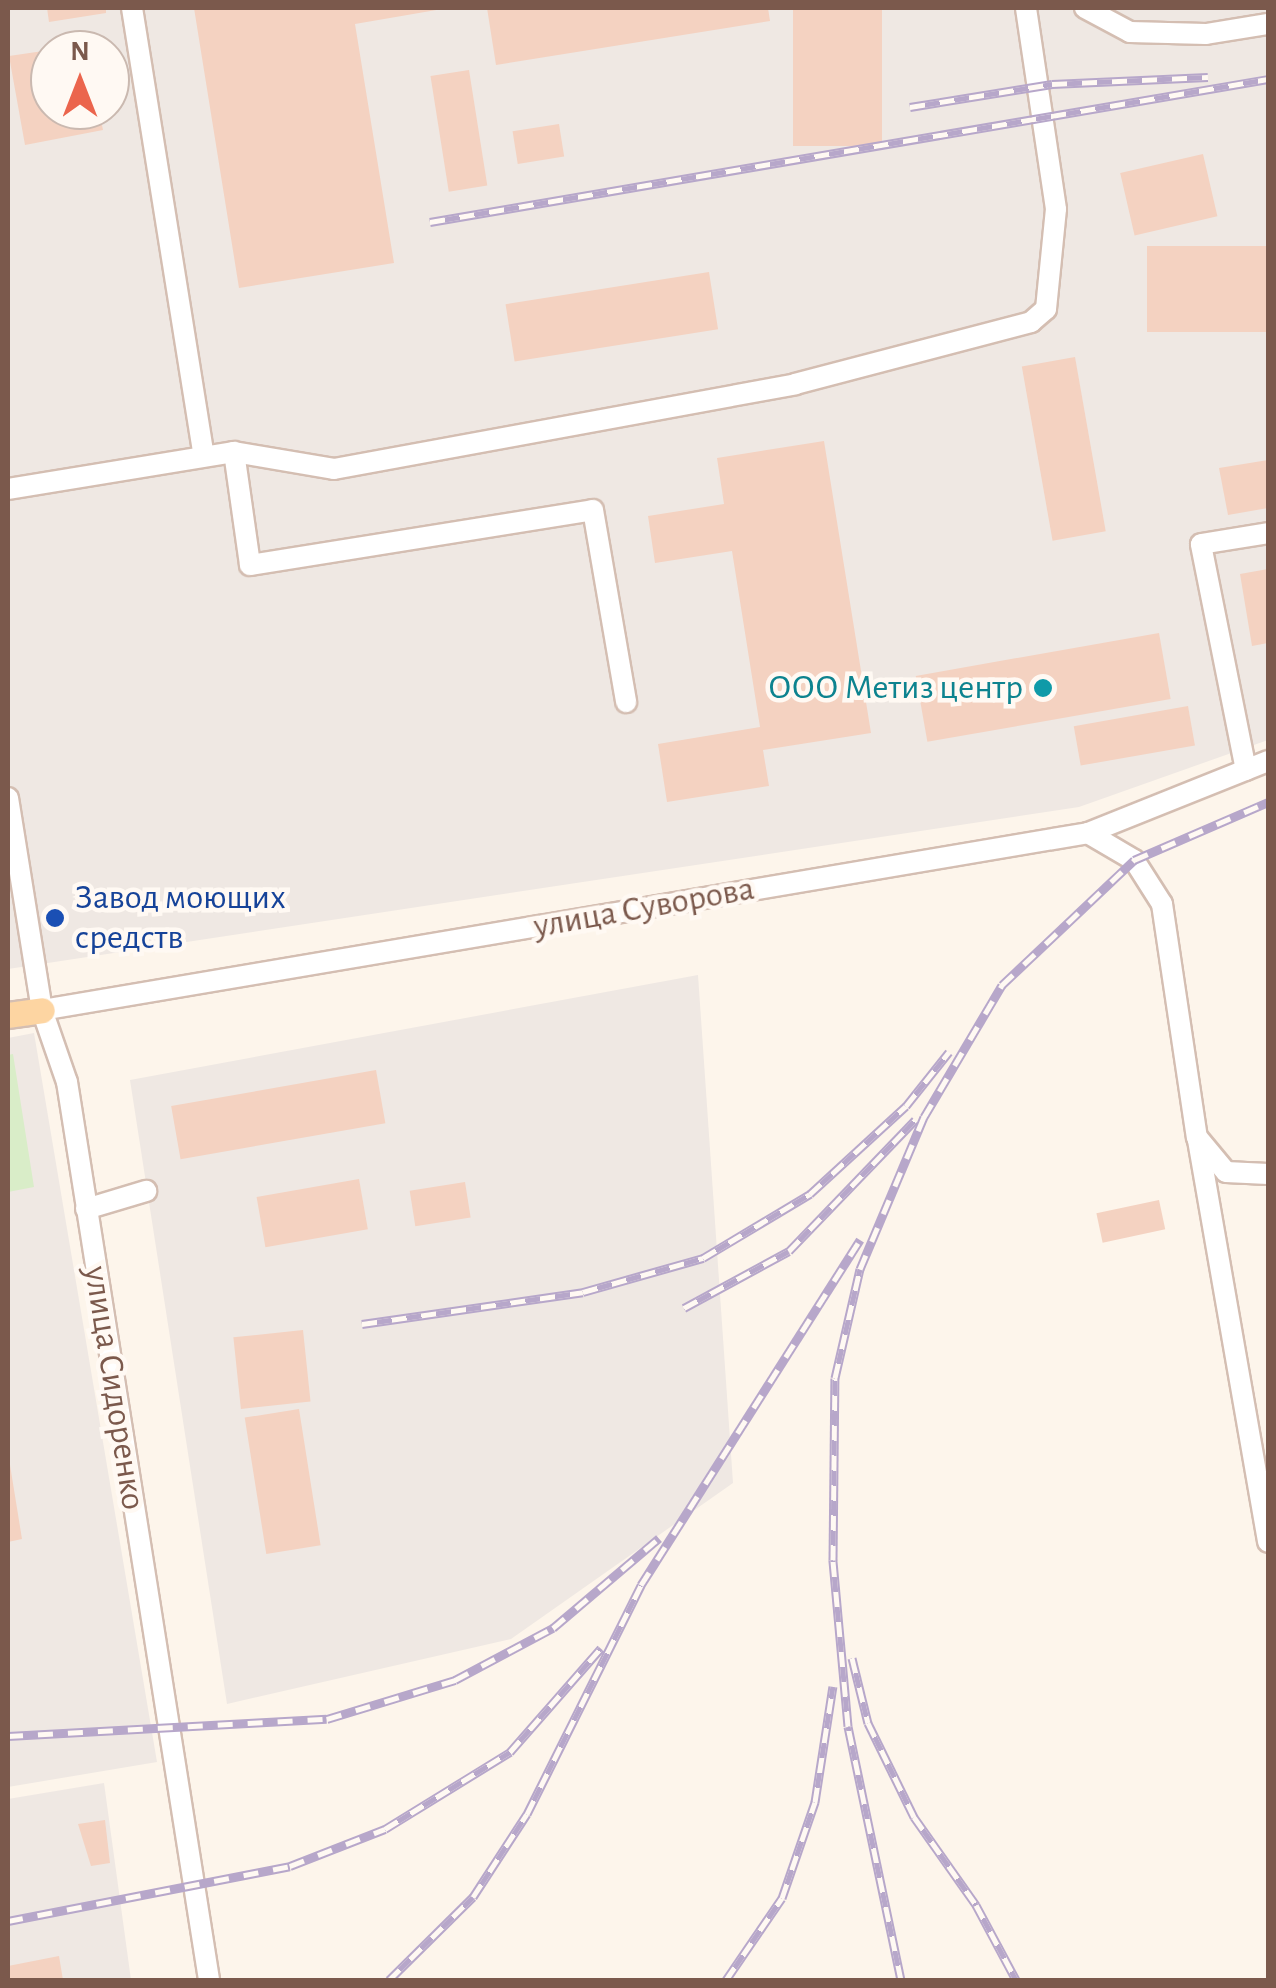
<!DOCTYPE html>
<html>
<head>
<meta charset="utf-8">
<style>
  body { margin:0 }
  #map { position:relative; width:1276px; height:1988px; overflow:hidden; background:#fdf5eb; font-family:"Alegreya Sans",sans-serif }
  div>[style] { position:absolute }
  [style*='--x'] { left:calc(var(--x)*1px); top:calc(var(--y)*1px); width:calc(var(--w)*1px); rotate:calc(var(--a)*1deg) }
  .industrial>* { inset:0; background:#efe8e3 }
  .green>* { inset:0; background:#d9edc8 }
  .building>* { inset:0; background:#f4d2c1; transform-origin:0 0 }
  .roads { filter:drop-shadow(2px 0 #d4beb2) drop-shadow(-2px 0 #d4beb2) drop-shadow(0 2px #d4beb2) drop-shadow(0 -2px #d4beb2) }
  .minor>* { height:20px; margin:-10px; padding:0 10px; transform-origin:10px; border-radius:10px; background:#fff }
  .major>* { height:25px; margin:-12.5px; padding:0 12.5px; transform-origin:12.5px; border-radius:12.5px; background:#fdd5a2 }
  .rail>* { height:9px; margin-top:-4.5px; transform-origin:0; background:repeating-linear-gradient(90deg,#fff9f3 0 15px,#b7a7ca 0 30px); box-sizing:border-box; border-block:2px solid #b7a7ca }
  .dots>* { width:28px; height:28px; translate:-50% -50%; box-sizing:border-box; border:5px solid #fff9f3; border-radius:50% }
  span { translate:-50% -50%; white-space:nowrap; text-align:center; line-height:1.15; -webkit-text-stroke:9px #fff9f3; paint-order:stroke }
  .culture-label { font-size:35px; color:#0d838f }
  .right { translate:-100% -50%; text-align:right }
  .transit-label { font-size:35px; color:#164399 }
  .left { translate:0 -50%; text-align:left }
  .street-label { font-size:35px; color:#7b594c }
  .frame { position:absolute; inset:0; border:10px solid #7b594c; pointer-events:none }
  .north { position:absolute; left:30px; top:30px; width:100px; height:100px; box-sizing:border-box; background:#fff9f3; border:2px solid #cab9b0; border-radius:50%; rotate:0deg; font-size:28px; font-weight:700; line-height:40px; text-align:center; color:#7b594c }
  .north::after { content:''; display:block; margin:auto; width:35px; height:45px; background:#eb654d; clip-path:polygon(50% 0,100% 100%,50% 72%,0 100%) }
</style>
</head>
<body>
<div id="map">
  <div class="industrial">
    <i style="clip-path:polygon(evenodd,8px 8px,1268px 8px,1268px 740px,1079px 807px,8px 969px,8px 8px,50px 50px,110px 50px,110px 110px,50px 110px,50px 50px)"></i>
    <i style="clip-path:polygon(698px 975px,733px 1483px,511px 1639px,227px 1704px,130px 1080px)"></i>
    <i style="clip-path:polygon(34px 1033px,157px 1762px,8px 1787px,8px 1038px)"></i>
    <i style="clip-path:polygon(104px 1783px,131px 1980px,8px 1980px,8px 1799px)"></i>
  </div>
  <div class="green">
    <i style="clip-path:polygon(13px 1054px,34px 1187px,8px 1192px,8px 1055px)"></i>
  </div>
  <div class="building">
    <i style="clip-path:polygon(47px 8px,106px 8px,106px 13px,49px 22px)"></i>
    <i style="clip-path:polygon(194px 8px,448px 8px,355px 24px,394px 263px,239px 288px)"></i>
    <i style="clip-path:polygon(487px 8px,768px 8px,770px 21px,496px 65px)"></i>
    <i style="left:793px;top:8px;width:89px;height:138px"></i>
    <i style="clip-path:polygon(50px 50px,50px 110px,99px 110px,103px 130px,25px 145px,9px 56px)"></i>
    <i style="left:469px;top:70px;width:117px;height:39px;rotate:81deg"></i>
    <i style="left:559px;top:124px;width:33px;height:47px;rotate:81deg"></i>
    <i style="left:1203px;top:154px;width:64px;height:85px;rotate:77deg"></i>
    <i style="left:1268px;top:246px;width:86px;height:121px;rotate:90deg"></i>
    <i style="left:709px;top:272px;width:58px;height:206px;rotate:81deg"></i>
    <i style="left:1075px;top:357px;width:177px;height:54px;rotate:80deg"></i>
    <i style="clip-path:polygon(824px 441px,871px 733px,763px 750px,769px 786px,667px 802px,658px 744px,760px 727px,732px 551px,655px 563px,648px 516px,724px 504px,717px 458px)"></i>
    <i style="clip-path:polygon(1268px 460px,1268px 508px,1228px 515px,1219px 468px)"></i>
    <i style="clip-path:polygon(1268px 569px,1268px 643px,1252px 646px,1240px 574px)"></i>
    <i style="left:1159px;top:633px;width:67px;height:247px;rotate:80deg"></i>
    <i style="left:1188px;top:706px;width:40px;height:116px;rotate:80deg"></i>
    <i style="left:376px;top:1070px;width:54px;height:208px;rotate:80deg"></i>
    <i style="left:359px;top:1179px;width:51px;height:104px;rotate:80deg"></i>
    <i style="left:465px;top:1182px;width:36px;height:56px;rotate:81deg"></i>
    <i style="left:1159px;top:1200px;width:30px;height:64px;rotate:78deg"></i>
    <i style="left:303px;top:1330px;width:72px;height:70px;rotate:84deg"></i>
    <i style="left:299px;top:1409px;width:138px;height:55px;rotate:81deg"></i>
    <i style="clip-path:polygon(10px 1465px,22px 1539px,8px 1542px,8px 1466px)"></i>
    <i style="clip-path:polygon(105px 1820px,110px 1863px,91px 1866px,78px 1824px)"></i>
    <i style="clip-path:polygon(59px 1956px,63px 1980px,8px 1980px,8px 1966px)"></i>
  </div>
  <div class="roads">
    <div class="minor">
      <i style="--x:132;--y:8;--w:454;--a:80.9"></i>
      <i style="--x:1085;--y:8;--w:51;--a:28.1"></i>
      <i style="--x:1130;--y:32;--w:76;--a:1.5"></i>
      <i style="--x:1206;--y:34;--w:63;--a:-9.2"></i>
      <i style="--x:234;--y:452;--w:101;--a:9.6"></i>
      <i style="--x:334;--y:469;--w:469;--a:-10.4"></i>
      <i style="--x:795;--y:384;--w:244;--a:-14.7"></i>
      <i style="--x:1031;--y:322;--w:20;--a:-41"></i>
      <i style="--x:1046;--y:309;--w:100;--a:-84.3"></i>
      <i style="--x:1056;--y:209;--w:203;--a:-98.5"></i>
      <i style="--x:8;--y:489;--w:229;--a:-9.3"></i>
      <i style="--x:234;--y:452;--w:114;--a:81.9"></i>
      <i style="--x:250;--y:565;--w:347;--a:-9.1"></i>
      <i style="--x:593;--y:510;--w:195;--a:80.2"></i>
      <i style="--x:1246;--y:770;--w:230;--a:-101.3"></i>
      <i style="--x:1201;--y:544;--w:68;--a:-9.3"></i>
      <i style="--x:8;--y:798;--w:215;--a:80.9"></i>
      <i style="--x:42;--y:1010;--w:76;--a:70.9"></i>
      <i style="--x:67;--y:1082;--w:909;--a:81.01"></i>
      <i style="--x:1088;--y:833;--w:53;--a:30.4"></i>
      <i style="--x:1134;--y:860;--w:52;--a:57.5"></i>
      <i style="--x:1162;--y:904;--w:236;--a:81.5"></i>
      <i style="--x:1197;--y:1137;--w:45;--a:50.4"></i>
      <i style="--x:1226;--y:1172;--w:42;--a:2.7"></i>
      <i style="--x:42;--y:1010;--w:1061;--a:-9.6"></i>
      <i style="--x:1088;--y:833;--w:194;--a:-21.8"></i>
      <i style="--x:1198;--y:1140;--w:408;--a:80.1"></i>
      <i style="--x:86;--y:1209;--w:63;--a:-16.7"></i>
    </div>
    <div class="major">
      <i style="--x:8;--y:1015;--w:34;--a:-8"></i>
    </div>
  </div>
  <div class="rail">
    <i style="--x:910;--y:107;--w:144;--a:-9.2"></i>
    <i style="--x:1052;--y:84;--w:156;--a:-2.6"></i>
    <i style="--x:430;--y:222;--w:850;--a:-9.68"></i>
    <i style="--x:684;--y:1308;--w:119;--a:-28.5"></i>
    <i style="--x:789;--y:1251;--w:182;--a:-46.1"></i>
    <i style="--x:362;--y:1324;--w:223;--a:-8.2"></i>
    <i style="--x:583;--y:1292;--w:125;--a:-15.8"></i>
    <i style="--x:703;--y:1258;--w:125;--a:-30.9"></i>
    <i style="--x:810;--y:1194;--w:130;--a:-42.5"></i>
    <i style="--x:906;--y:1106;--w:69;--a:-51.5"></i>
    <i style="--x:852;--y:1658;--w:67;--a:76.2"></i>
    <i style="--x:868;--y:1723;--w:105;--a:63.9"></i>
    <i style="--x:914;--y:1817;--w:108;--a:54.8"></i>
    <i style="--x:976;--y:1905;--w:85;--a:61.9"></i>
    <i style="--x:8;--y:1736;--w:319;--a:-3.1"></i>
    <i style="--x:327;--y:1719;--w:134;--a:-16.9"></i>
    <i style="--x:455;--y:1680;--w:111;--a:-28"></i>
    <i style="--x:553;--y:1628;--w:139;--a:-40.3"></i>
    <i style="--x:8;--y:1921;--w:287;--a:-11"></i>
    <i style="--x:290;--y:1866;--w:102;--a:-21.3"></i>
    <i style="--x:385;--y:1829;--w:147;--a:-31.6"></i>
    <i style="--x:510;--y:1752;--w:138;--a:-48.8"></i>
    <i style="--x:389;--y:1980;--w:118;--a:-44.7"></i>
    <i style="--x:473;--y:1897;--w:99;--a:-57"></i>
    <i style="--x:527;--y:1814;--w:256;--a:-63.5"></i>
    <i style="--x:641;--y:1585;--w:409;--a:-57.6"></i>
    <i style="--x:726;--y:1980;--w:99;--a:-55.7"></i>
    <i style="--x:782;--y:1898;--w:102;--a:-71"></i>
    <i style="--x:815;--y:1802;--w:117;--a:-81.2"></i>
    <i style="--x:901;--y:1980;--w:259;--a:-101.8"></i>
    <i style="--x:848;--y:1726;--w:167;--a:-95.2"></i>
    <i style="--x:833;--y:1560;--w:182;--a:-89.4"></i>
    <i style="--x:835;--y:1378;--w:112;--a:-77.1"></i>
    <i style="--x:860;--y:1269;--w:165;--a:-67.2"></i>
    <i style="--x:924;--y:1117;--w:153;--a:-59.4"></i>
    <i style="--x:1002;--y:985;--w:182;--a:-43.4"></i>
    <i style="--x:1134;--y:860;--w:146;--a:-23.4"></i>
  </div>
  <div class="dots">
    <i style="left:1043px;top:688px;background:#0f9aa8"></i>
    <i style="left:55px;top:918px;background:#1a4fb4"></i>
  </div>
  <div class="culture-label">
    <span class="right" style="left:1023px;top:688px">ООО Метиз центр</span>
  </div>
  <div class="transit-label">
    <span class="left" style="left:75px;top:918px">Завод моющих<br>средств</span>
  </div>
  <div class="street-label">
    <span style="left:644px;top:908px;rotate:-10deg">улица Суворова</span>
    <span style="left:114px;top:1388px;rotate:81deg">улица Сидоренко</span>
  </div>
  <div class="frame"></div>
  <div class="north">N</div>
</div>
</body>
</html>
